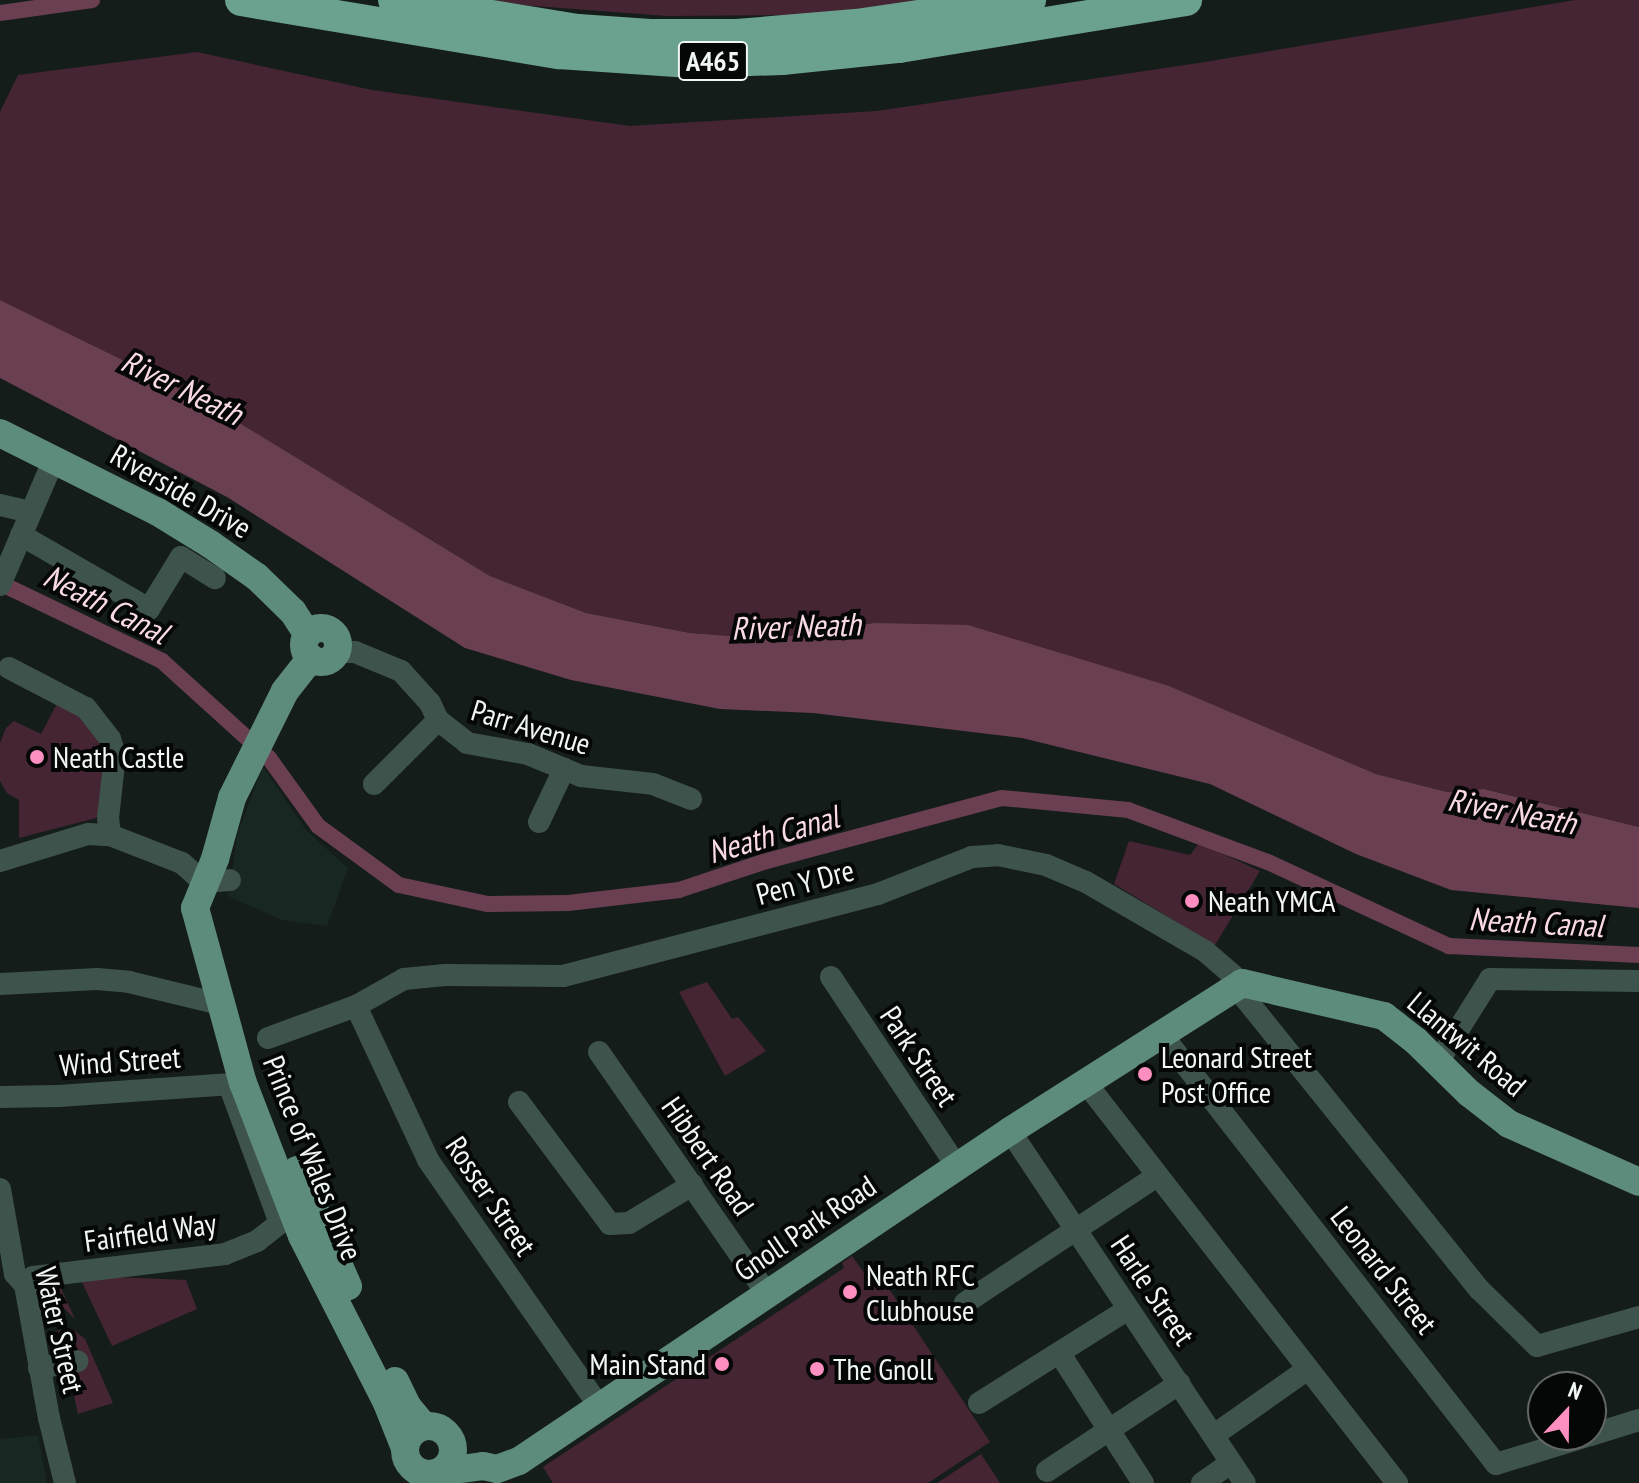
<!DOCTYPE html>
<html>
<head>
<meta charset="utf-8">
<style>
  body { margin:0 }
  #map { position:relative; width:1639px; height:1483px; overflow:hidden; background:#151d1a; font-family:"PT Sans Narrow",sans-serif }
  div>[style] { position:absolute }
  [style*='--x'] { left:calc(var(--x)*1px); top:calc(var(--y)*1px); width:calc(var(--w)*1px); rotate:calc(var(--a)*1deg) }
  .built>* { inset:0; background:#182721 }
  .green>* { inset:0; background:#452533 }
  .water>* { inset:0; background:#6a3f52 }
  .canal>* { height:16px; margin:-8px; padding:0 8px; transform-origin:8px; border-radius:8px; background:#6a3f52 }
  .minor>* { height:22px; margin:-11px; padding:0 11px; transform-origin:11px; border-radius:11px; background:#3e534c }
  .major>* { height:28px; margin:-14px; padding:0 14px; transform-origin:14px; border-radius:14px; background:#5e8c7c }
  .major>.ring { margin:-14px; padding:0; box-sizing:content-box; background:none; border:28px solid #5e8c7c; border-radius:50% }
  .highway>* { height:32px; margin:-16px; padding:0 16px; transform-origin:16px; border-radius:16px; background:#6ba28f }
  .dots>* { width:22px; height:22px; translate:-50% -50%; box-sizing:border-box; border:4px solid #040706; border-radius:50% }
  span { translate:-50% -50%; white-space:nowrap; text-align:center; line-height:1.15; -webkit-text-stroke:8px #040706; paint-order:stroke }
  .shield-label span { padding:2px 6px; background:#040706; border:2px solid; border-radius:6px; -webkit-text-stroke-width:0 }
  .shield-label { font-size:28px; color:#f0f6f4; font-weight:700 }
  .street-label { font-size:30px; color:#f0f6f4 }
  .poi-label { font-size:30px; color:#f0f6f4 }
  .left { translate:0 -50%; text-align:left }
  .right { translate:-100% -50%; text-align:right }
  .water-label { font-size:32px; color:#fadae6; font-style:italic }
  .north { position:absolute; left:1527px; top:1371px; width:80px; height:80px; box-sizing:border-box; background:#040706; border:2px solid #626765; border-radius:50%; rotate:22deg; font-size:22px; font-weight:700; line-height:32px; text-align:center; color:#f0f6f4 }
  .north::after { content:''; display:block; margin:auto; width:28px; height:36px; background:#fd8ec0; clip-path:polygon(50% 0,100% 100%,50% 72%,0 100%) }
</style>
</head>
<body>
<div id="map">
  <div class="built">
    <i style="clip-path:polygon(263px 767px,307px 831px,348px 868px,327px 926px,282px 920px,228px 896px,238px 832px)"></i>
    <i style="clip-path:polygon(38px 1435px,47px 1483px,0 1483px,0 1439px)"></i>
  </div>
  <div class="green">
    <i style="clip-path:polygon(456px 0,925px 0,811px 15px,667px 16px)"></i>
    <i style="clip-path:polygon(1575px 0,1639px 0,1639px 827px,1485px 789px,1447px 792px,1376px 774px,1169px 686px,874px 623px,769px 639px,690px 633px,586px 613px,490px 576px,192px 394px,0 300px,0 112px,18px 75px,197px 52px,372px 90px,630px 126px,877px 111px,1205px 62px)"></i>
    <i style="clip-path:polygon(59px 700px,80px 712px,109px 755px,100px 813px,96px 818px,19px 838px,19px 800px,7px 793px,0 781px,0 743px,6px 728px,14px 721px,41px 734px)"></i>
    <i style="clip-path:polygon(1129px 841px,1190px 855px,1199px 843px,1260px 871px,1215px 945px,1114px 884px)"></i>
    <i style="clip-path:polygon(707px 982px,732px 1019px,738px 1017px,766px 1051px,725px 1076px,679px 992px)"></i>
    <i style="clip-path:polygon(852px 1256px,870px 1281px,880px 1275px,990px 1442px,928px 1483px,553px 1483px,543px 1467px,844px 1268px,842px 1263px)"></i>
    <i style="clip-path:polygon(113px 1277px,186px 1280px,197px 1309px,112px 1346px,81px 1280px)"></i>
    <i style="clip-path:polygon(59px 1284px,75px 1319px,46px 1291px)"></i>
    <i style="clip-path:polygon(71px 1328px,85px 1339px,113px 1403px,78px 1414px,64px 1352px,54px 1352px,48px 1333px)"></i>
    <i style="clip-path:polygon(981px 1454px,1000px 1483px,937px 1483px)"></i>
  </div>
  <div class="water">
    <i style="clip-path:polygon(0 300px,192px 394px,490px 576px,586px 613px,690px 633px,769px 639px,874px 623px,968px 625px,1169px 686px,1376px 774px,1447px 792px,1484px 789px,1639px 827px,1639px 908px,1451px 890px,1356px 854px,1210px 784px,1022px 738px,813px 713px,720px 709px,571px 680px,465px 648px,227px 497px,0 378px)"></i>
  </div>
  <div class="canal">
    <i style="--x:0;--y:13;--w:93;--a:-8"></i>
    <i style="--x:0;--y:583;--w:180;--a:25.7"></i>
    <i style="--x:162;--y:661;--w:144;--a:42.2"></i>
    <i style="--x:269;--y:758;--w:84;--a:54.2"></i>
    <i style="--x:318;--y:826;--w:100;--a:36.1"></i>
    <i style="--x:399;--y:885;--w:91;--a:12.1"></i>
    <i style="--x:488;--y:904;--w:80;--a:-0.7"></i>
    <i style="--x:568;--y:903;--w:112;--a:-6.7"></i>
    <i style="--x:679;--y:890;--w:89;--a:-18.4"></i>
    <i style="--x:763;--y:862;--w:247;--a:-15"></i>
    <i style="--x:1002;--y:798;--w:127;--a:5.4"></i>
    <i style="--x:1128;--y:810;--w:149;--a:20.4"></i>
    <i style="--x:1268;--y:862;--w:200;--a:24.9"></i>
    <i style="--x:1449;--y:946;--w:190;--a:2.7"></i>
  </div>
  <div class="minor">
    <i style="--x:0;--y:505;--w:31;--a:13"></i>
    <i style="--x:21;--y:535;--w:148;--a:30"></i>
    <i style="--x:149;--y:609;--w:61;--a:-58.4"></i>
    <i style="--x:181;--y:557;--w:40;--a:32"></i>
    <i style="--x:0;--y:585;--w:137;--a:-66.8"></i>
    <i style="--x:336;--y:652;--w:19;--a:0"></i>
    <i style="--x:355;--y:652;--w:50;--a:22.4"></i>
    <i style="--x:401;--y:671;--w:43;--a:47.8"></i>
    <i style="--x:430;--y:703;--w:19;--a:65"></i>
    <i style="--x:438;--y:720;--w:37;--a:38"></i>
    <i style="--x:467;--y:743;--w:62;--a:10.2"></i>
    <i style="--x:528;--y:754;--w:57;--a:22.5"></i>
    <i style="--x:581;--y:776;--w:72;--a:6.3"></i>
    <i style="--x:653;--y:784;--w:41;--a:21.5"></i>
    <i style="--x:9;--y:668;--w:87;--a:27.5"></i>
    <i style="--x:86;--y:708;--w:39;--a:52"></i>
    <i style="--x:110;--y:739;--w:17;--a:73"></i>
    <i style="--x:115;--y:755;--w:63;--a:96.3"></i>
    <i style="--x:108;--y:818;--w:17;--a:83"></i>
    <i style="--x:374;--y:784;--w:91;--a:-45"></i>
    <i style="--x:539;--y:822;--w:59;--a:-64.7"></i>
    <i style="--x:0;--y:861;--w:92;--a:-17.1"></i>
    <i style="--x:88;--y:834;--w:22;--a:3"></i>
    <i style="--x:110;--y:835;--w:77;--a:21.3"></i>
    <i style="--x:182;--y:863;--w:28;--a:42"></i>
    <i style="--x:203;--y:882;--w:27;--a:-4"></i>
    <i style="--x:831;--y:977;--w:228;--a:56.4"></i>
    <i style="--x:0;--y:984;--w:97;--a:-3"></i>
    <i style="--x:97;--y:979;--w:32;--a:5"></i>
    <i style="--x:129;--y:982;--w:94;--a:13.6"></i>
    <i style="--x:1236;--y:987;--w:389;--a:51.2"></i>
    <i style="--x:1480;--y:1290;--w:80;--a:44.5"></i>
    <i style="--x:1537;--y:1346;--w:106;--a:-15.9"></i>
    <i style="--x:356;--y:1006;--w:170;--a:64.9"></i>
    <i style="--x:428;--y:1160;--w:300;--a:55.2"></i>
    <i style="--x:1163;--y:1036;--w:542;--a:52.12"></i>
    <i style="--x:1496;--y:1464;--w:98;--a:-17.1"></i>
    <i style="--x:268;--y:1038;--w:94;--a:-20"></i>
    <i style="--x:356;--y:1006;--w:55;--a:-29.4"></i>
    <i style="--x:404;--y:979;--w:41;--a:-5.6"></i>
    <i style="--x:445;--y:975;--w:118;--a:0.5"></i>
    <i style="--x:563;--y:976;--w:325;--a:-14.6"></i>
    <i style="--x:878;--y:894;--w:101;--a:-21.5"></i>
    <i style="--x:972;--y:857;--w:26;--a:-4"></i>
    <i style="--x:998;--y:855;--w:49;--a:11.8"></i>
    <i style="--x:1046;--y:865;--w:43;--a:23"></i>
    <i style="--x:1086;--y:882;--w:138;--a:30.1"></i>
    <i style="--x:1205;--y:951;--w:49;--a:40.9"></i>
    <i style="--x:599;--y:1052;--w:295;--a:55.2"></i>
    <i style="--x:1438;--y:1062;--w:98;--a:-57.9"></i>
    <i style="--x:1490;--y:979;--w:149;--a:0.8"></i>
    <i style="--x:1086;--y:1083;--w:507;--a:52.13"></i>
    <i style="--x:0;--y:1097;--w:59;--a:-1"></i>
    <i style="--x:59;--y:1096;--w:184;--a:-4"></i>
    <i style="--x:519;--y:1102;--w:152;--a:53.3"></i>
    <i style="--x:610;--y:1224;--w:19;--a:-3"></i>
    <i style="--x:629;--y:1223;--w:74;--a:-31.1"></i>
    <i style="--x:1010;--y:1131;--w:423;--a:56.3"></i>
    <i style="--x:0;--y:1189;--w:86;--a:80"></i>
    <i style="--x:15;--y:1274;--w:15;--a:48"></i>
    <i style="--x:25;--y:1285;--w:135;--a:79.8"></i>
    <i style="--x:49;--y:1418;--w:67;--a:76.2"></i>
    <i style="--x:25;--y:1285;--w:11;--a:-45"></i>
    <i style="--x:33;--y:1277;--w:193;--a:-6.8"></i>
    <i style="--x:225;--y:1254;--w:35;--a:-22"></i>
    <i style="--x:257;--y:1241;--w:29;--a:-38"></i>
    <i style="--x:280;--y:1223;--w:142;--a:-110.2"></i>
    <i style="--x:965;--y:1303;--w:230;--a:-33.5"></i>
    <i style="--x:1060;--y:1354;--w:153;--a:57.2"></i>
    <i style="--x:39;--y:1368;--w:39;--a:-10"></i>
    <i style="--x:979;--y:1403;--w:176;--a:-32.2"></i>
    <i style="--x:1214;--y:1435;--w:115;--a:-35.1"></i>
    <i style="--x:1591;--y:1435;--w:50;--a:-17.4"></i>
    <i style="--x:1047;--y:1471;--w:159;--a:-33.5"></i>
    <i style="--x:1202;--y:1483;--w:35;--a:-35"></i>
  </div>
  <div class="major">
    <i style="--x:0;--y:433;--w:177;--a:26.6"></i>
    <i style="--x:158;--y:512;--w:61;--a:31.6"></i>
    <i style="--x:210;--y:544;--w:57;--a:35.1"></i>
    <i style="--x:257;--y:577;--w:50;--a:44.2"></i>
    <i style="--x:293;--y:612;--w:27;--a:57"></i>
    <i class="ring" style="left:304px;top:628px;width:6px;height:6px"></i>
    <i style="--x:311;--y:658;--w:42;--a:128.2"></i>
    <i style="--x:285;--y:691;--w:119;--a:116.4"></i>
    <i style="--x:232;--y:798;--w:63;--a:105.6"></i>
    <i style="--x:215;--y:859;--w:53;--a:112.2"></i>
    <i style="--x:195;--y:908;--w:181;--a:74.7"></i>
    <i style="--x:243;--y:1083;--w:164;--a:68.9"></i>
    <i style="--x:302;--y:1236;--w:187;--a:63"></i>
    <i style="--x:387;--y:1403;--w:48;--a:68.2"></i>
    <i style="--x:297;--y:1170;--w:127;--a:66.3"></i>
    <i style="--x:395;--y:1381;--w:28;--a:64"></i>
    <i style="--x:407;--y:1406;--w:26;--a:50"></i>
    <i class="ring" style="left:405px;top:1426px;width:20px;height:20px"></i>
    <i style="--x:439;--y:1472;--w:44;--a:-7.8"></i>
    <i style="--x:483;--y:1466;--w:14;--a:12"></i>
    <i style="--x:497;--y:1469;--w:23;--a:-20"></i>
    <i style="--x:519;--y:1461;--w:592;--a:-33.9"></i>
    <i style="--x:1010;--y:1131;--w:275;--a:-32.5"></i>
    <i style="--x:1242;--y:983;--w:146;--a:13.1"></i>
    <i style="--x:1384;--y:1016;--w:41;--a:38"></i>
    <i style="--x:1416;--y:1041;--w:74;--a:44.5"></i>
    <i style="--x:1469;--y:1093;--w:51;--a:37.8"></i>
    <i style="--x:1509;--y:1124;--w:142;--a:24"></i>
  </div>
  <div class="highway">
    <i style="--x:241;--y:0;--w:322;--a:9.5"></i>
    <i style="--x:559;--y:53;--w:132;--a:3.9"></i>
    <i style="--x:691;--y:62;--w:91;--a:-1.9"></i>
    <i style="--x:782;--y:59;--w:118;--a:-5.9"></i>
    <i style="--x:899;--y:47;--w:291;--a:-9.3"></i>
    <i style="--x:394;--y:0;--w:186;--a:9.3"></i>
    <i style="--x:578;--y:30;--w:72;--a:4"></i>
    <i style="--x:650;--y:35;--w:87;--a:0"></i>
    <i style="--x:737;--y:35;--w:119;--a:-4.8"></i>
    <i style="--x:856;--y:25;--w:176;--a:-8.2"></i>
  </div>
  <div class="dots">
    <i style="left:37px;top:757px;background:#fd8ec0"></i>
    <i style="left:1192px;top:901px;background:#fd8ec0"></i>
    <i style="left:1145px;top:1074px;background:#fd8ec0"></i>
    <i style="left:850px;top:1292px;background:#fd8ec0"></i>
    <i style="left:722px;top:1364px;background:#fd8ec0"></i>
    <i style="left:817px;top:1369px;background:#fd8ec0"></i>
  </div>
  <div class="shield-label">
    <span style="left:713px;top:61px">A465</span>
  </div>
  <div class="street-label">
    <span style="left:181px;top:491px;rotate:30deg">Riverside Drive</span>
    <span style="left:531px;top:727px;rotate:17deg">Parr Avenue</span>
    <span style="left:805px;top:882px;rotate:-15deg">Pen Y Dre</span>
    <span style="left:1467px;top:1044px;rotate:40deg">Llantwit Road</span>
    <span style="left:919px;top:1056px;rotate:56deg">Park Street</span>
    <span style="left:120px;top:1061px;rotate:-4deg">Wind Street</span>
    <span style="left:708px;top:1156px;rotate:55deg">Hibbert Road</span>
    <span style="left:313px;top:1158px;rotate:68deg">Prince of Wales Drive</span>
    <span style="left:491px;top:1196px;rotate:56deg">Rosser Street</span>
    <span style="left:805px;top:1228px;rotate:-34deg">Gnoll Park Road</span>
    <span style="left:150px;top:1232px;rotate:-8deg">Fairfield Way</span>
    <span style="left:1384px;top:1270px;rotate:52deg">Leonard Street</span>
    <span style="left:1153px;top:1290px;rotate:56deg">Harle Street</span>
    <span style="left:60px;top:1330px;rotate:77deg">Water Street</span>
  </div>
  <div class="poi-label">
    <span class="left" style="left:53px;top:757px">Neath Castle</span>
    <span class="left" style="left:1208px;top:901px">Neath YMCA</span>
    <span class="left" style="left:1161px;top:1074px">Leonard Street<br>Post Office</span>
    <span class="left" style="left:866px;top:1292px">Neath RFC<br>Clubhouse</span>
    <span class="right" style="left:706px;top:1364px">Main Stand</span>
    <span class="left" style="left:833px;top:1369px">The Gnoll</span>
  </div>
  <div class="water-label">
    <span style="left:182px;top:387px;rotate:26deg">River Neath</span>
    <span style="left:106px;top:604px;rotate:27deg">Neath Canal</span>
    <span style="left:796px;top:626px;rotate:-2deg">River Neath</span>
    <span style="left:1512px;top:811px;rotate:11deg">River Neath</span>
    <span style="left:773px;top:834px;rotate:-16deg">Neath Canal</span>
    <span style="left:1536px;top:922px;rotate:3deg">Neath Canal</span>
  </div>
  <div class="north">N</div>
</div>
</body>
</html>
